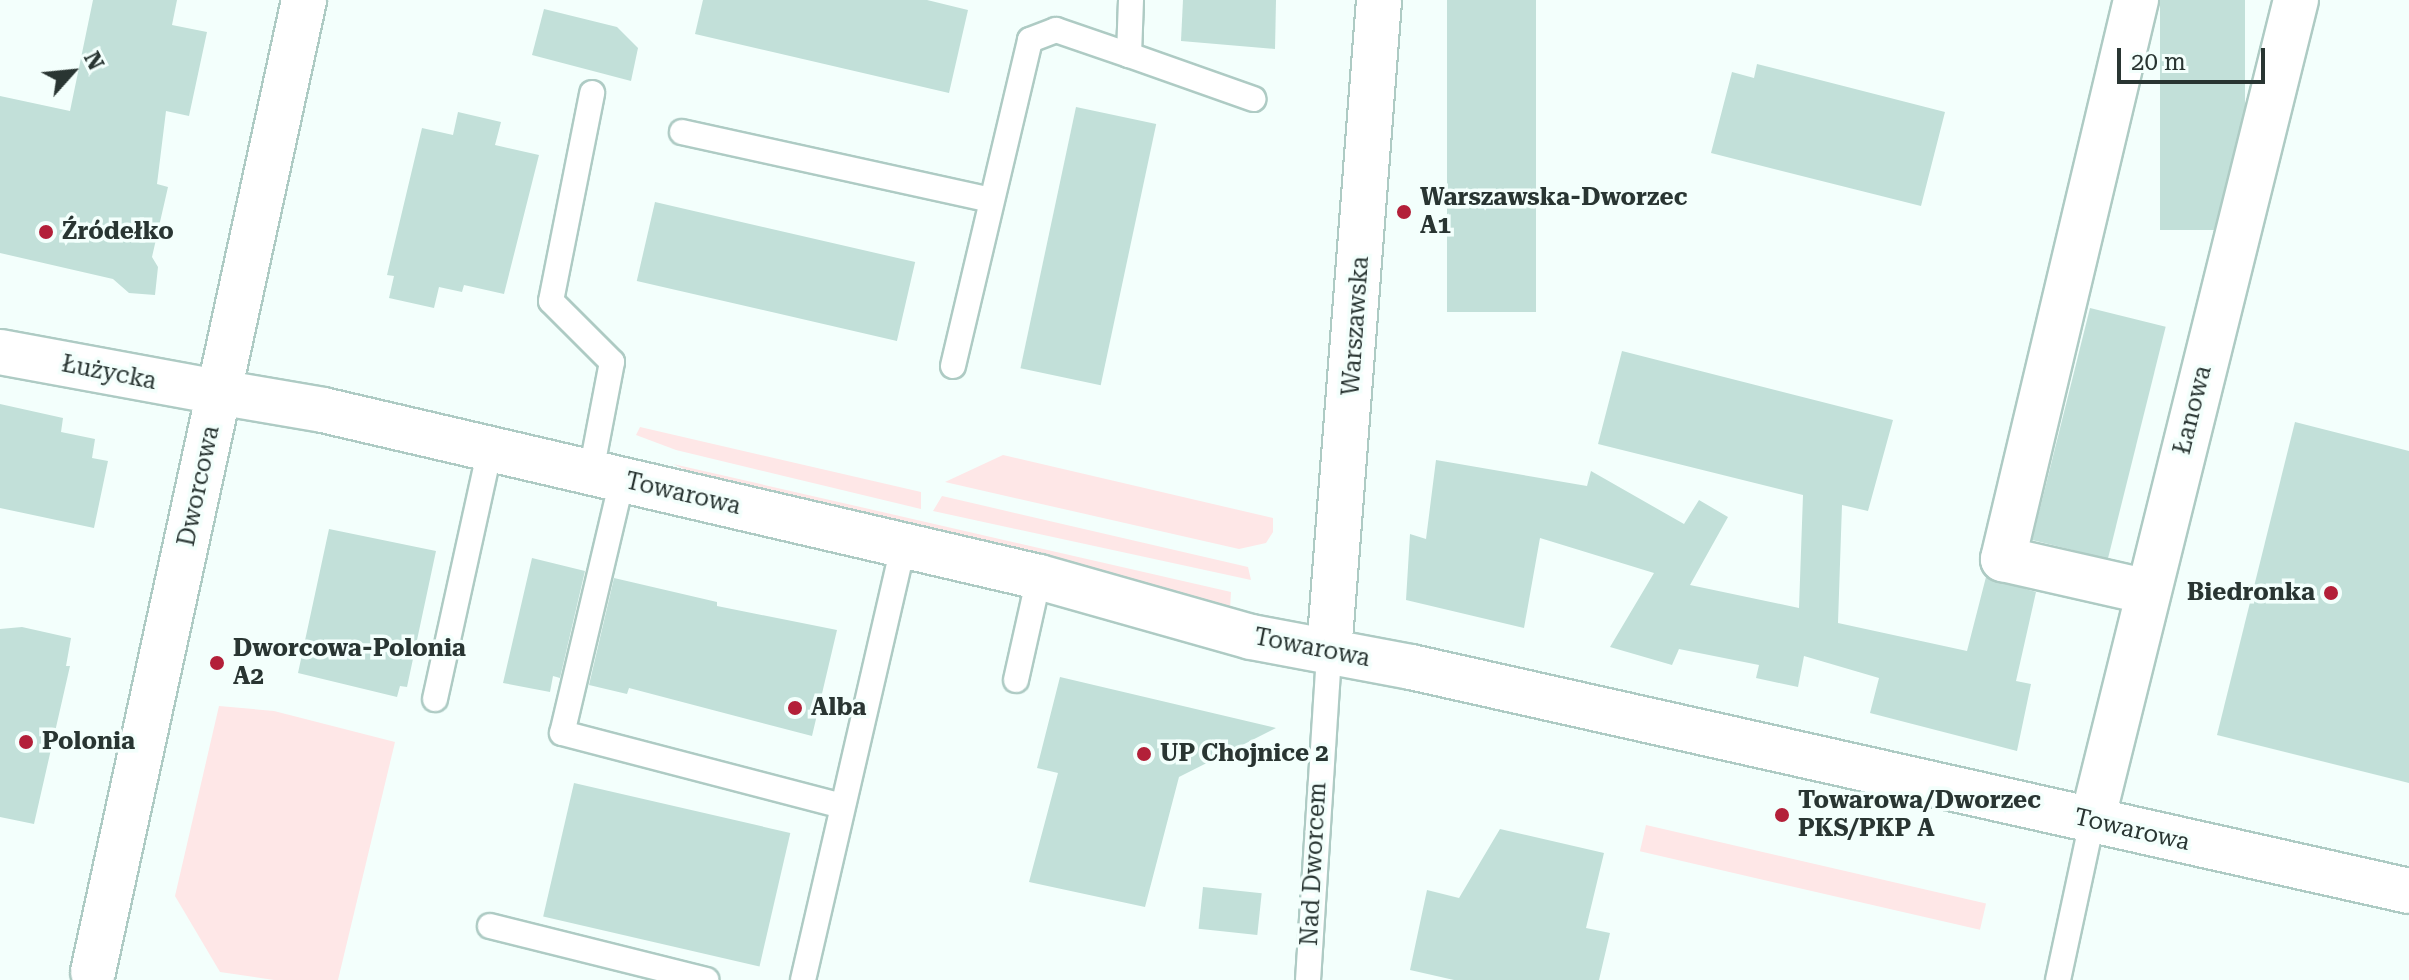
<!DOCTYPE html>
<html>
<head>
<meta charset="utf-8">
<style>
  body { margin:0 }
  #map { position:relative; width:2409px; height:980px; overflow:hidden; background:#f3fffc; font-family:"Roboto Serif",serif }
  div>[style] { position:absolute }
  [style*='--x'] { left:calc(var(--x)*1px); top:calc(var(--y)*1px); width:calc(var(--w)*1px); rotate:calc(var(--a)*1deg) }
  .green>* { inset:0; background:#fee7e7; transform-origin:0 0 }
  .building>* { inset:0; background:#c2e0d9; transform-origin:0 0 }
  .roads { filter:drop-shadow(2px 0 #aecbc4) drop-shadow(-2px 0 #aecbc4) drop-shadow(0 2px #aecbc4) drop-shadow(0 -2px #aecbc4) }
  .lane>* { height:24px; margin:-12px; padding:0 12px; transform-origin:12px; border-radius:12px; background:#fff }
  .street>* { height:44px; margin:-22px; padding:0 22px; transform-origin:22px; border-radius:22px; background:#fff }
  .secondary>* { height:44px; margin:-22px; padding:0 22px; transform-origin:22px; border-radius:22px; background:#fff }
  .dots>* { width:22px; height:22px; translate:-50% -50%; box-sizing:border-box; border:4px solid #f3fffc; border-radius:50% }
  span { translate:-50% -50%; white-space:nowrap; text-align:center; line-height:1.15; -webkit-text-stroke:7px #f3fffc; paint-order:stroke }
  .poi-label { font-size:24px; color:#293532; font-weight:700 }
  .left { translate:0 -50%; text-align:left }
  .right { translate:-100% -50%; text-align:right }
  .street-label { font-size:24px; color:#293532 }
  .north { position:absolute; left:32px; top:32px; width:80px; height:80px; -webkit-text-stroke:6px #f3fffc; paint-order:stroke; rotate:63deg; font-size:22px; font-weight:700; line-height:32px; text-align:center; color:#293532 }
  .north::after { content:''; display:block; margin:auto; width:28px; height:36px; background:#293532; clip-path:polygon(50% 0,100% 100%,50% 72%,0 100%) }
  .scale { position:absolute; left:2117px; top:48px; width:148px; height:36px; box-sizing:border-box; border:4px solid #293532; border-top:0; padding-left:10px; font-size:24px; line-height:28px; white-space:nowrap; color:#293532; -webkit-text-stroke:6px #f3fffc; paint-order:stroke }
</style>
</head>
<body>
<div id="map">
  <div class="green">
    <i style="clip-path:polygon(640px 427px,921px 492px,921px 509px,676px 450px,636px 435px)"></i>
    <i style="clip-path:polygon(1003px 455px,1273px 518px,1273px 532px,1266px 543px,1239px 549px,945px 482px)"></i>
    <i style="clip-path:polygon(673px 464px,1231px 592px,1230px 609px,743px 496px)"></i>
    <i style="clip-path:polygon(942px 496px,1248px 567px,1251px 580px,933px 511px)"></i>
    <i style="clip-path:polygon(219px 706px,274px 711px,395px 742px,338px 980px,274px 980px,220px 972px,175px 896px)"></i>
    <i style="left:1646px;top:825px;width:349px;height:27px;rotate:13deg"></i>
  </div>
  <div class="building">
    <i style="clip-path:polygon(93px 0,177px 0,172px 25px,207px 32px,189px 116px,166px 111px,157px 184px,168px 187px,152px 257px,158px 267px,155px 295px,129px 293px,113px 279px,0 253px,0 96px,70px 111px)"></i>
    <i style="clip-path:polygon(703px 0,927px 0,968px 10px,949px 93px,695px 34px)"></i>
    <i style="clip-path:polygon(1183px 0,1276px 0,1275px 49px,1181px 41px)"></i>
    <i style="left:1447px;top:0;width:89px;height:312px"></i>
    <i style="left:2160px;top:0;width:85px;height:230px"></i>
    <i style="clip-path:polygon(544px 9px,617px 27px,638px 48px,631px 81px,532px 55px)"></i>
    <i style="clip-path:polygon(1757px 64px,1945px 112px,1921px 206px,1711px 153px,1732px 72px,1754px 78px)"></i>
    <i style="left:1076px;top:107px;width:82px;height:267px;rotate:12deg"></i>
    <i style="clip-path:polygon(458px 112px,501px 122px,495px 145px,539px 155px,504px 294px,464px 285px,462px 292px,439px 287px,434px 308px,389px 298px,394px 276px,387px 275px,422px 128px,453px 135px)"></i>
    <i style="left:655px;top:202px;width:267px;height:81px;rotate:13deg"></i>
    <i style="left:2090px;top:308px;width:78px;height:239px;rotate:14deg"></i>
    <i style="clip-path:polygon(1622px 351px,1893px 420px,1868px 511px,1842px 505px,1838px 623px,1967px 651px,1986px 577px,2036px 592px,2016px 681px,2031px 684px,2017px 751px,1870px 713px,1879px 678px,1804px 656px,1798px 687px,1756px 678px,1759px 665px,1679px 649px,1672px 665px,1610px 647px,1654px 573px,1540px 538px,1524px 628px,1406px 600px,1410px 534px,1426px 539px,1436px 460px,1587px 486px,1591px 471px,1684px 524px,1699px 500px,1728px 517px,1690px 585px,1799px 608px,1803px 495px,1598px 444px)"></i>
    <i style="clip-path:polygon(0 404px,63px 418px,61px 432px,95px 439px,92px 458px,108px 461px,94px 528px,0 508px)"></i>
    <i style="clip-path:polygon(2295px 422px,2409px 451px,2409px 783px,2217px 735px)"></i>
    <i style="clip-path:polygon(329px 529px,436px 551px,407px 687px,400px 686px,397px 697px,298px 673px)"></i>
    <i style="clip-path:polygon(532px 558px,585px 571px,560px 678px,553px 676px,550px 692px,503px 683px)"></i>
    <i style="clip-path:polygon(614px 578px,717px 602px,717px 606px,837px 630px,812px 736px,629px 688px,627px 694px,589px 685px)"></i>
    <i style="clip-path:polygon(22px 627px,71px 638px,66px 666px,70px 666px,34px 824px,0 817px,0 629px)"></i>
    <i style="clip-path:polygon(1060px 677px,1276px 728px,1179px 777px,1145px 907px,1029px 882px,1058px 773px,1037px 768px)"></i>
    <i style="left:574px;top:783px;width:222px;height:137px;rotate:13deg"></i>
    <i style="clip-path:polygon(1500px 829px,1604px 853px,1586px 928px,1610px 933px,1599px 980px,1454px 980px,1410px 970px,1427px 890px,1459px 898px)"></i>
    <i style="left:1203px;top:887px;width:59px;height:42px;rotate:6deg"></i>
  </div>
  <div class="roads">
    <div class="lane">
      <i style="--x:1131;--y:0;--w:55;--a:92.1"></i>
      <i style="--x:1129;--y:55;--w:132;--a:19.5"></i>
      <i style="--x:682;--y:132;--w:315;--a:12.4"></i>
      <i style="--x:953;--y:366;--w:335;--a:-76.7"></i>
      <i style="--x:1030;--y:40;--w:28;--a:-21"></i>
      <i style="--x:1056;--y:30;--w:77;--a:18.9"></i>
      <i style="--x:591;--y:472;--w:112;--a:-79.2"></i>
      <i style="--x:612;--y:362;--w:86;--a:-135"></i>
      <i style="--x:551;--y:301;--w:212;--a:-78.8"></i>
      <i style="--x:622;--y:480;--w:260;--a:103.3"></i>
      <i style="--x:562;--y:733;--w:289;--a:14.6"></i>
      <i style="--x:1016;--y:680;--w:106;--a:-77.4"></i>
      <i style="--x:435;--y:699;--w:257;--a:-77.6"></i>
      <i style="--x:490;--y:926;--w:223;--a:14"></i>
      <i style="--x:803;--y:980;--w:445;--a:-77"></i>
      <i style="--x:1308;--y:980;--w:329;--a:-86.3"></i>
      <i style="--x:2058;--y:980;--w:163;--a:-77.9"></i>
    </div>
    <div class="street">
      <i style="--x:2136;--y:0;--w:575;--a:103.38"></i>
      <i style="--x:2003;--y:559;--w:149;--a:12.8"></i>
      <i style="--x:0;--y:352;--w:222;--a:10.4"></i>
      <i style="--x:1329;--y:652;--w:654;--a:-85.61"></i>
      <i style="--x:2092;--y:821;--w:846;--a:-76.05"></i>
    </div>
    <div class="secondary">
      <i style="--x:218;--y:392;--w:107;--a:9.7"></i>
      <i style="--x:323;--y:410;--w:735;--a:13.13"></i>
      <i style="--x:1039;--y:577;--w:220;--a:15.8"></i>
      <i style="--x:1251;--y:637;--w:163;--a:10.6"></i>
      <i style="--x:1411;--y:667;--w:1023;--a:12.65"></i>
      <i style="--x:93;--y:972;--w:995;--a:-77.75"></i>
    </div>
  </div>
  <div class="dots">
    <i style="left:1404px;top:212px;background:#b32039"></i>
    <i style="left:46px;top:232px;background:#b32039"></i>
    <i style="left:2331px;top:593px;background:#b32039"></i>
    <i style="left:217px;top:663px;background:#b32039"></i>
    <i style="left:795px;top:708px;background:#b32039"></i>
    <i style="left:26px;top:742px;background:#b32039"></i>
    <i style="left:1144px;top:754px;background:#b32039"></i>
    <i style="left:1782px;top:815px;background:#b32039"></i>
  </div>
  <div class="poi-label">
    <span class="left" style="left:1420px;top:212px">Warszawska-Dworzec<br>A1</span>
    <span class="left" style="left:62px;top:232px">Źródełko</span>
    <span class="right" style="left:2315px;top:593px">Biedronka</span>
    <span class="left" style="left:233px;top:663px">Dworcowa-Polonia<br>A2</span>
    <span class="left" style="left:811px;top:708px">Alba</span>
    <span class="left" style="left:42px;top:742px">Polonia</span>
    <span class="left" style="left:1160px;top:754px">UP Chojnice 2</span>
    <span class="left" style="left:1798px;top:815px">Towarowa/Dworzec<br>PKS/PKP A</span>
  </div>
  <div class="street-label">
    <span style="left:1356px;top:326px;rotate:-86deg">Warszawska</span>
    <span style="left:109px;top:373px;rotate:11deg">Łużycka</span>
    <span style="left:2193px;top:410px;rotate:-76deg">Łanowa</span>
    <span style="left:199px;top:486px;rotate:-78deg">Dworcowa</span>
    <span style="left:683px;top:494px;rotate:13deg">Towarowa</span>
    <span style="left:1312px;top:648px;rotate:11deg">Towarowa</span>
    <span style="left:2132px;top:830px;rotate:13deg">Towarowa</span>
    <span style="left:1314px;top:864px;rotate:-87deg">Nad Dworcem</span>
  </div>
  <div class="north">N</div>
  <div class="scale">20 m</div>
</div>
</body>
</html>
